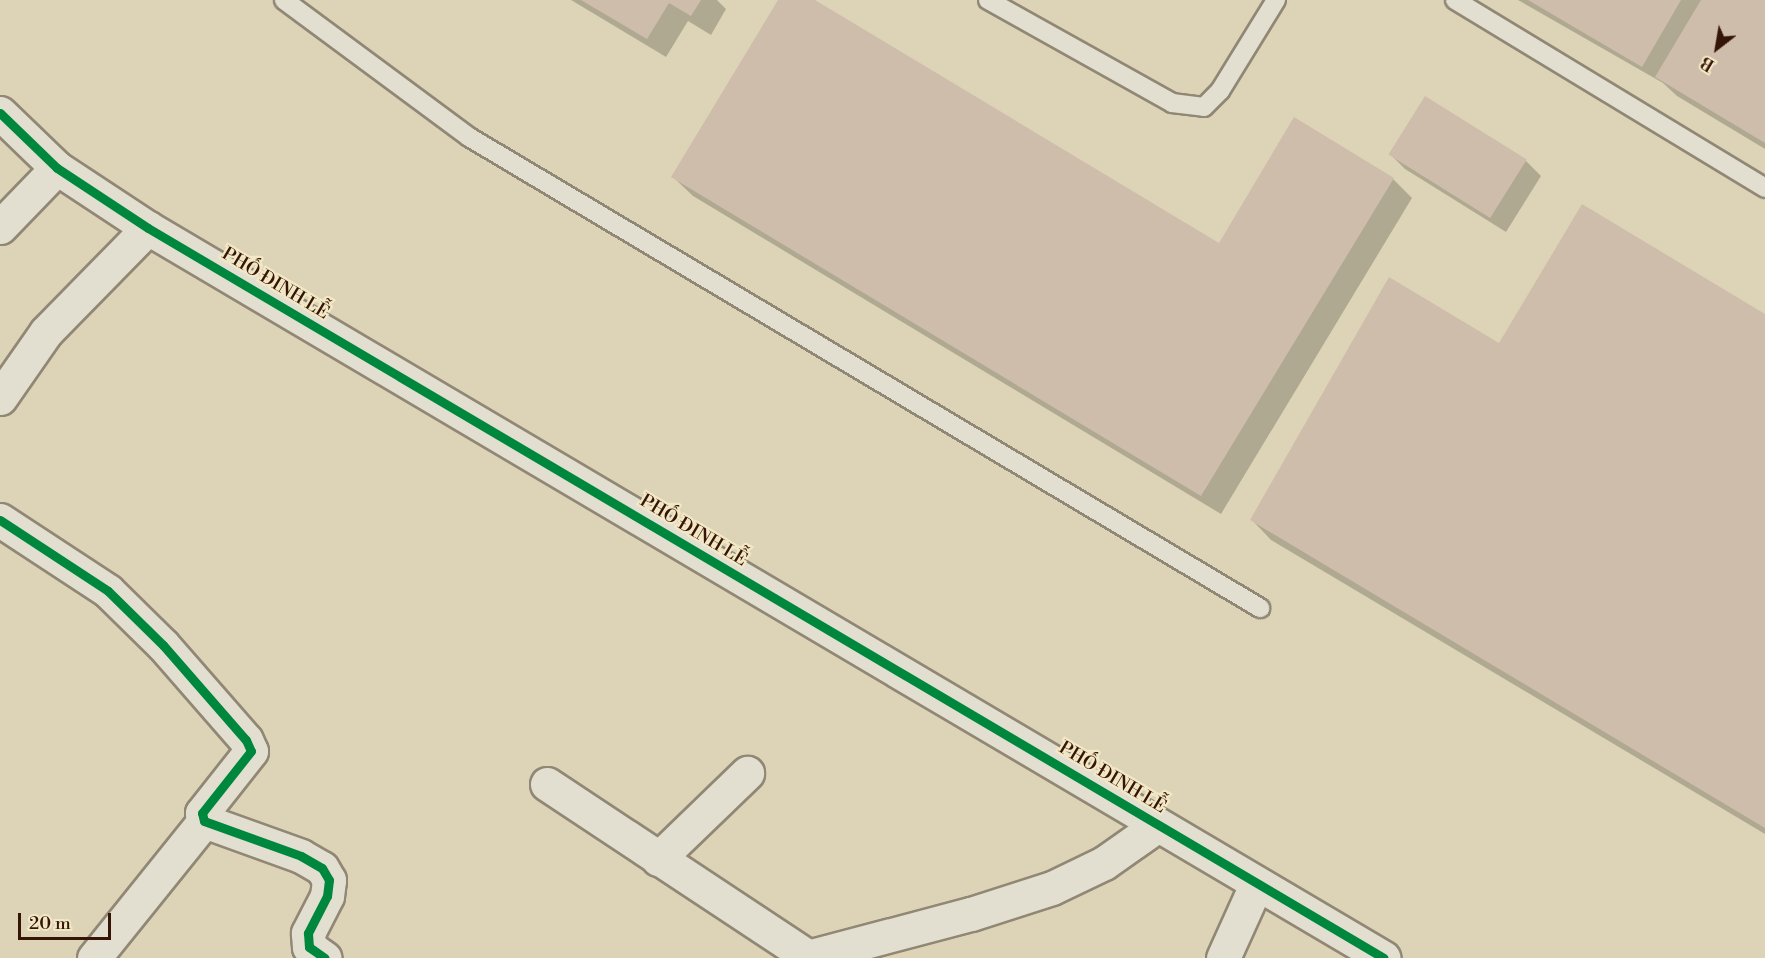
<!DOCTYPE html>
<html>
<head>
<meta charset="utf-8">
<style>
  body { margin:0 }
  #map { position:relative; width:1765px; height:958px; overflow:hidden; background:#ddd4b7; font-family:"Libre Bodoni",serif }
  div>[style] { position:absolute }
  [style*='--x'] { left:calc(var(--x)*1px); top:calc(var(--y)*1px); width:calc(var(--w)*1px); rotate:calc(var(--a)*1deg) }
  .shadow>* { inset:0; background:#0003 }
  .building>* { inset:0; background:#cebdab; transform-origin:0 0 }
  .roads { filter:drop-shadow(2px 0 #918775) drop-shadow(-2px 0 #918775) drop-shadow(0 2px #918775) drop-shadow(0 -2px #918775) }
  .lane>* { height:18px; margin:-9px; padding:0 9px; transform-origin:9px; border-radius:9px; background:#e3dfd0 }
  .street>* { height:33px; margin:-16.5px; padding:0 16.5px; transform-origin:16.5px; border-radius:16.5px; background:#e3dfd0 }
  .cycleway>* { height:9px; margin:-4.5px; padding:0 4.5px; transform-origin:4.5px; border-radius:4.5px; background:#00873e }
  span { translate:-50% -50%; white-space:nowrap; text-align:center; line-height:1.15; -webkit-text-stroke:4.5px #f3e8c6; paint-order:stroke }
  .street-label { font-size:18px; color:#351505 }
  .north { position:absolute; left:1687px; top:18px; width:60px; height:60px; -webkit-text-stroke:4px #f3e8c6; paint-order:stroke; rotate:211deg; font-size:16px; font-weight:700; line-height:24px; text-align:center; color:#351505 }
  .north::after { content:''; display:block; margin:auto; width:21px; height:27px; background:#351505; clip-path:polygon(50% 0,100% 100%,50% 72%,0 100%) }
  .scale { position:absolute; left:18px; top:913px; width:93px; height:27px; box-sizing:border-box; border:3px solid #351505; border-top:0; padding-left:8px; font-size:18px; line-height:21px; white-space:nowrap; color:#351505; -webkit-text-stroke:4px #f3e8c6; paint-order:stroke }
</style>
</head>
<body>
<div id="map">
  <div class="shadow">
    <i style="clip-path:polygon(571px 0,717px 0,726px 9px,711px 35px,688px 21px,666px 57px)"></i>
    <i style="clip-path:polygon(780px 0,813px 0,1219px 245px,1393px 179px,1412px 198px,1221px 514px,693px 196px,673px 177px)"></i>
    <i style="clip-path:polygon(1518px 0,1765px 0,1765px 149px,1677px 96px,1663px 83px)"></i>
    <i style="clip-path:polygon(1390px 154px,1526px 161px,1541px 176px,1506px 232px,1405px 169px)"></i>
    <i style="clip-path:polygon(1765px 315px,1765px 834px,1271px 540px,1252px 520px,1499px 346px)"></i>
  </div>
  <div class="building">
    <i style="clip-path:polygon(581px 0,701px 0,691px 16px,669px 3px,647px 39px)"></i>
    <i style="clip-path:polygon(778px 0,815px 0,1219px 243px,1294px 117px,1394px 178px,1201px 496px,671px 177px)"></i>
    <i style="clip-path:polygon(1528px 0,1681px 0,1642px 67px)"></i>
    <i style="clip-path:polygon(1701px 0,1765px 0,1765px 143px,1655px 77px)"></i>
    <i style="left:1425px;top:96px;width:120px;height:69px;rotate:32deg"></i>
    <i style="clip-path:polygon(1582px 204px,1765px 314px,1765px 828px,1250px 520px,1389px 277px,1499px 343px)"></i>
  </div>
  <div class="roads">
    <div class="lane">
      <i style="--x:284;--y:0;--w:230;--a:36.5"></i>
      <i style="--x:469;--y:137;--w:921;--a:30.77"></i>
      <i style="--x:988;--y:0;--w:211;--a:29.2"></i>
      <i style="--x:1172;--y:103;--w:32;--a:7"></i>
      <i style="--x:1204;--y:107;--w:23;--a:-45"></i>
      <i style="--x:1220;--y:91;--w:107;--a:-58.4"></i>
      <i style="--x:1455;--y:0;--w:363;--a:31.2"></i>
    </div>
    <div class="street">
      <i style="--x:0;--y:113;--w:79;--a:44"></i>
      <i style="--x:57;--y:168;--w:109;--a:33.4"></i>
      <i style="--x:148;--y:228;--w:1435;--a:30.57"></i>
      <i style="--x:0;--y:227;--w:82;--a:-46"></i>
      <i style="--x:0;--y:398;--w:80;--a:-55.1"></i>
      <i style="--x:46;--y:332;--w:146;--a:-45.6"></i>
      <i style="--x:0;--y:520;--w:129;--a:33.3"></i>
      <i style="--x:108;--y:591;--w:77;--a:44.5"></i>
      <i style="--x:163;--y:645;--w:126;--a:48.9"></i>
      <i style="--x:246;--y:740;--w:12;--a:66"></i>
      <i style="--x:251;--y:751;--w:79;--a:128.3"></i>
      <i style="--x:202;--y:813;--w:8;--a:76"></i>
      <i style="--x:204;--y:821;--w:103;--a:19.8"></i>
      <i style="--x:301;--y:856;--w:24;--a:30"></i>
      <i style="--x:322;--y:868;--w:14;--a:60"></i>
      <i style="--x:329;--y:880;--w:16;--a:97"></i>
      <i style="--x:327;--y:896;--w:42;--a:117.2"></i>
      <i style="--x:308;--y:933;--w:14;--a:86"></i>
      <i style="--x:309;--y:947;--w:19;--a:35"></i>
      <i style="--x:547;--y:784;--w:313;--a:33.5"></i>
      <i style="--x:658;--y:859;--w:124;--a:-44"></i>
      <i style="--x:94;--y:958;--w:176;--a:-51.2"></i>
      <i style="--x:804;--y:958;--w:173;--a:-14.8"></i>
      <i style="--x:971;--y:914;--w:85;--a:-17.8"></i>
      <i style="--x:1052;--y:888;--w:58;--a:-25.7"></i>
      <i style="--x:1104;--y:863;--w:66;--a:-35.1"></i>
      <i style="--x:1223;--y:958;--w:80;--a:-65.7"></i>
    </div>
  </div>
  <div class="cycleway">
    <i style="--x:0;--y:113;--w:79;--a:44"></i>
    <i style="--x:57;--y:168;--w:109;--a:33.4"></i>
    <i style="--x:148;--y:228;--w:1435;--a:30.57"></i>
    <i style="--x:0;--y:520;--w:129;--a:33.3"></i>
    <i style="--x:108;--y:591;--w:77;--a:44.5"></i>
    <i style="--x:163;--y:645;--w:126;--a:48.9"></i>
    <i style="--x:246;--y:740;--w:12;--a:66"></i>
    <i style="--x:251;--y:751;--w:79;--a:128.3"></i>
    <i style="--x:202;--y:813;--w:8;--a:76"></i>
    <i style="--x:204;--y:821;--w:103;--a:19.8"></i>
    <i style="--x:301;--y:856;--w:24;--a:30"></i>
    <i style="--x:322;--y:868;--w:14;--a:60"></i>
    <i style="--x:329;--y:880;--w:16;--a:97"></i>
    <i style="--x:327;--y:896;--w:42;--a:117.2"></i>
    <i style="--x:308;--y:933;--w:14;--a:86"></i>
    <i style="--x:309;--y:947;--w:19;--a:35"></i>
  </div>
  <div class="street-label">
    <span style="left:275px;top:284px;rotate:31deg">PHỐ ĐINH LỄ</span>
    <span style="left:693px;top:531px;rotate:31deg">PHỐ ĐINH LỄ</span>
    <span style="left:1112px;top:778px;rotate:31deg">PHỐ ĐINH LỄ</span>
  </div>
  <div class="north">B</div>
  <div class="scale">20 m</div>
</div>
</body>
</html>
